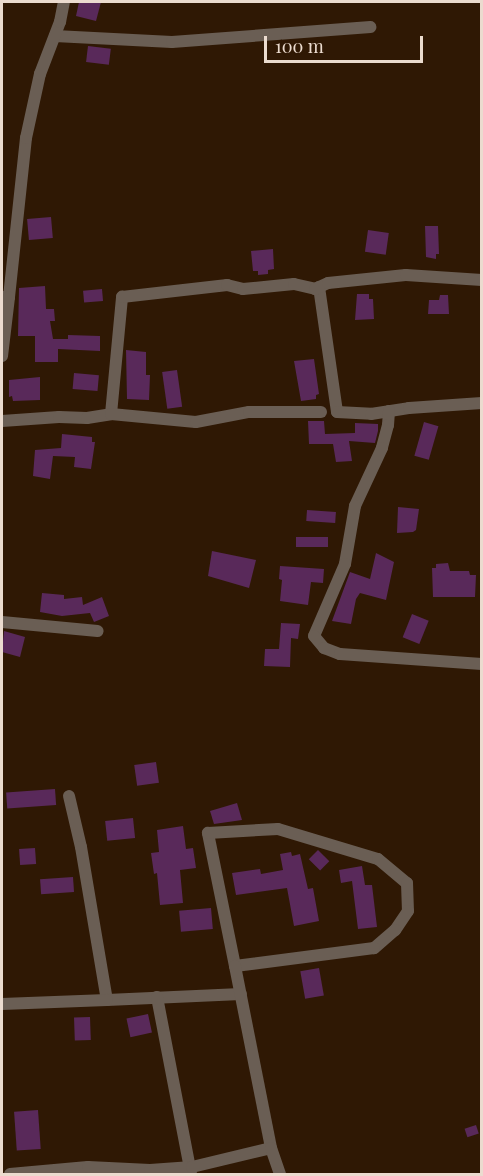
<!DOCTYPE html>
<html>
<head>
<meta charset="utf-8">
<style>
  body { margin:0 }
  #map { position:relative; width:483px; height:1176px; overflow:hidden; background:#2f1804; font-family:"Playfair Display",serif }
  div>[style] { position:absolute }
  [style*='--x'] { left:calc(var(--x)*1px); top:calc(var(--y)*1px); width:calc(var(--w)*1px); rotate:calc(var(--a)*1deg) }
  .building>* { inset:0; background:#59295a; transform-origin:0 0 }
  .minor>* { height:12px; margin:-6px; padding:0 6px; transform-origin:6px; border-radius:6px; background:#6a5e54 }
  span { translate:-50% -50%; white-space:nowrap; text-align:center; line-height:1.15; -webkit-text-stroke:5px #2f1804; paint-order:stroke }
  .frame { position:absolute; inset:0; border:3px solid #ebdbcf; pointer-events:none }
  .scale { position:absolute; left:264px; top:36px; width:159px; height:27px; box-sizing:border-box; border:3px solid #ebdbcf; border-top:0; padding-left:8px; font-size:18px; line-height:21px; white-space:nowrap; color:#ebdbcf; -webkit-text-stroke:4px #2f1804; paint-order:stroke }
</style>
</head>
<body>
<div id="map">
  <div class="building">
    <i style="clip-path:polygon(79px 2px,101px 2px,96px 21px,76px 16px)"></i>
    <i style="left:88px;top:46px;width:23px;height:16px;rotate:7deg"></i>
    <i style="left:51px;top:217px;width:21px;height:24px;rotate:85deg"></i>
    <i style="clip-path:polygon(425px 226px,438px 226px,439px 254px,436px 254px,436px 259px,426px 257px)"></i>
    <i style="left:368px;top:230px;width:21px;height:22px;rotate:8deg"></i>
    <i style="clip-path:polygon(273px 249px,274px 269px,268px 270px,268px 274px,258px 275px,258px 271px,253px 271px,251px 251px)"></i>
    <i style="clip-path:polygon(45px 286px,46px 309px,54px 309px,55px 321px,50px 321px,53px 339px,68px 339px,68px 335px,100px 336px,100px 351px,58px 349px,58px 362px,35px 362px,35px 336px,18px 336px,19px 288px)"></i>
    <i style="left:102px;top:289px;width:12px;height:19px;rotate:85deg"></i>
    <i style="clip-path:polygon(357px 294px,369px 294px,369px 299px,373px 299px,374px 319px,355px 320px)"></i>
    <i style="clip-path:polygon(440px 295px,448px 295px,449px 314px,428px 314px,429px 300px,439px 300px)"></i>
    <i style="clip-path:polygon(126px 350px,146px 352px,146px 375px,150px 375px,149px 400px,127px 399px)"></i>
    <i style="clip-path:polygon(314px 359px,319px 394px,316px 395px,316px 399px,301px 401px,294px 361px)"></i>
    <i style="left:177px;top:370px;width:37px;height:15px;rotate:82deg"></i>
    <i style="left:74px;top:373px;width:25px;height:16px;rotate:5deg"></i>
    <i style="clip-path:polygon(40px 377px,40px 400px,13px 401px,12px 396px,9px 397px,9px 380px)"></i>
    <i style="clip-path:polygon(308px 421px,324px 421px,325px 434px,355px 433px,355px 423px,378px 424px,378px 431px,375px 443px,349px 441px,352px 461px,336px 462px,333px 444px,309px 444px)"></i>
    <i style="left:424px;top:422px;width:15px;height:35px;rotate:16deg"></i>
    <i style="clip-path:polygon(62px 434px,92px 437px,92px 442px,95px 442px,91px 469px,74px 467px,75px 457px,53px 456px,50px 479px,33px 476px,35px 450px,61px 448px)"></i>
    <i style="clip-path:polygon(398px 507px,419px 509px,416px 530px,413px 532px,397px 533px)"></i>
    <i style="left:307px;top:510px;width:29px;height:11px;rotate:4deg"></i>
    <i style="left:296px;top:537px;width:32px;height:10px"></i>
    <i style="clip-path:polygon(212px 551px,256px 560px,249px 588px,208px 576px)"></i>
    <i style="clip-path:polygon(376px 553px,394px 562px,386px 600px,360px 593px,356px 599px,351px 624px,332px 621px,350px 572px,370px 579px)"></i>
    <i style="clip-path:polygon(448px 563px,450px 571px,469px 571px,470px 575px,476px 575px,475px 597px,433px 597px,432px 568px,436px 568px,436px 564px)"></i>
    <i style="clip-path:polygon(280px 566px,324px 569px,323px 583px,311px 582px,308px 605px,280px 601px,282px 580px,279px 579px)"></i>
    <i style="clip-path:polygon(42px 593px,64px 595px,64px 599px,82px 597px,83px 605px,102px 597px,109px 616px,94px 622px,90px 613px,62px 616px,40px 612px)"></i>
    <i style="left:412px;top:614px;width:18px;height:25px;rotate:22deg"></i>
    <i style="clip-path:polygon(281px 623px,300px 624px,298px 639px,291px 638px,290px 667px,264px 666px,265px 649px,279px 649px)"></i>
    <i style="clip-path:polygon(4px 631px,25px 637px,20px 657px,2px 652px)"></i>
    <i style="left:156px;top:762px;width:21px;height:22px;rotate:82deg"></i>
    <i style="left:55px;top:789px;width:16px;height:49px;rotate:86deg"></i>
    <i style="clip-path:polygon(237px 803px,242px 820px,214px 824px,210px 811px)"></i>
    <i style="left:133px;top:818px;width:20px;height:28px;rotate:84deg"></i>
    <i style="clip-path:polygon(183px 826px,186px 849px,193px 848px,196px 868px,180px 870px,183px 903px,160px 905px,157px 873px,154px 874px,151px 853px,159px 852px,157px 830px)"></i>
    <i style="left:35px;top:848px;width:16px;height:16px;rotate:86deg"></i>
    <i style="left:318px;top:850px;width:16px;height:13px;rotate:45deg"></i>
    <i style="clip-path:polygon(291px 852px,292px 856px,300px 854px,308px 889px,313px 888px,319px 921px,294px 926px,287px 888px,236px 895px,232px 873px,260px 869px,261px 874px,283px 870px,280px 854px)"></i>
    <i style="clip-path:polygon(362px 866px,365px 885px,372px 885px,377px 927px,358px 929px,352px 881px,341px 883px,339px 870px)"></i>
    <i style="left:73px;top:877px;width:15px;height:33px;rotate:86deg"></i>
    <i style="left:211px;top:908px;width:21px;height:32px;rotate:85deg"></i>
    <i style="left:319px;top:968px;width:28px;height:19px;rotate:80deg"></i>
    <i style="left:148px;top:1014px;width:19px;height:22px;rotate:78deg"></i>
    <i style="left:90px;top:1017px;width:23px;height:16px;rotate:88deg"></i>
    <i style="left:38px;top:1110px;width:39px;height:24px;rotate:86deg"></i>
    <i style="left:476px;top:1125px;width:9px;height:12px;rotate:72deg"></i>
  </div>
  <div class="minor">
    <i style="--x:55;--y:36;--w:117;--a:2.9"></i>
    <i style="--x:172;--y:42;--w:199;--a:-4.3"></i>
    <i style="--x:319;--y:287;--w:126;--a:81.8"></i>
    <i style="--x:337;--y:412;--w:34;--a:3"></i>
    <i style="--x:371;--y:414;--w:38;--a:-9"></i>
    <i style="--x:409;--y:408;--w:73;--a:-3.9"></i>
    <i style="--x:2;--y:297;--w:7;--a:0"></i>
    <i style="--x:9;--y:297;--w:160;--a:-83.9"></i>
    <i style="--x:26;--y:138;--w:66;--a:-77.7"></i>
    <i style="--x:40;--y:74;--w:56;--a:-69"></i>
    <i style="--x:60;--y:22;--w:20;--a:-79"></i>
    <i style="--x:2;--y:356;--w:59;--a:-83.2"></i>
    <i style="--x:389;--y:411;--w:14;--a:94"></i>
    <i style="--x:388;--y:425;--w:24;--a:105"></i>
    <i style="--x:382;--y:448;--w:64;--a:115"></i>
    <i style="--x:355;--y:506;--w:59;--a:99.8"></i>
    <i style="--x:345;--y:564;--w:78;--a:113.3"></i>
    <i style="--x:314;--y:636;--w:16;--a:50"></i>
    <i style="--x:324;--y:648;--w:17;--a:21"></i>
    <i style="--x:340;--y:654;--w:142;--a:4"></i>
    <i style="--x:111;--y:414;--w:118;--a:-84.6"></i>
    <i style="--x:122;--y:297;--w:106;--a:-6.5"></i>
    <i style="--x:227;--y:285;--w:16;--a:14"></i>
    <i style="--x:243;--y:289;--w:51;--a:-5.6"></i>
    <i style="--x:294;--y:284;--w:22;--a:13"></i>
    <i style="--x:315;--y:289;--w:14;--a:-25"></i>
    <i style="--x:328;--y:283;--w:78;--a:-5.9"></i>
    <i style="--x:406;--y:275;--w:76;--a:3.8"></i>
    <i style="--x:2;--y:421;--w:57;--a:-4"></i>
    <i style="--x:59;--y:417;--w:28;--a:2"></i>
    <i style="--x:87;--y:418;--w:24;--a:-9"></i>
    <i style="--x:111;--y:414;--w:85;--a:5.4"></i>
    <i style="--x:196;--y:422;--w:54;--a:-10.7"></i>
    <i style="--x:249;--y:412;--w:72;--a:0"></i>
    <i style="--x:2;--y:622;--w:96;--a:5.4"></i>
    <i style="--x:69;--y:796;--w:52;--a:76.8"></i>
    <i style="--x:81;--y:847;--w:155;--a:80.4"></i>
    <i style="--x:107;--y:1000;--w:134;--a:-2.6"></i>
    <i style="--x:235;--y:966;--w:136;--a:-101.5"></i>
    <i style="--x:208;--y:833;--w:70;--a:-3.3"></i>
    <i style="--x:278;--y:829;--w:104;--a:16.7"></i>
    <i style="--x:378;--y:859;--w:38;--a:40"></i>
    <i style="--x:407;--y:883;--w:28;--a:88"></i>
    <i style="--x:408;--y:911;--w:23;--a:124"></i>
    <i style="--x:395;--y:930;--w:28;--a:139"></i>
    <i style="--x:374;--y:948;--w:140;--a:172.6"></i>
    <i style="--x:235;--y:966;--w:186;--a:78.8"></i>
    <i style="--x:157;--y:997;--w:179;--a:79.1"></i>
    <i style="--x:2;--y:1004;--w:105;--a:-2.2"></i>
    <i style="--x:10;--y:1174;--w:78;--a:-5.1"></i>
    <i style="--x:88;--y:1167;--w:62;--a:2.8"></i>
    <i style="--x:150;--y:1170;--w:42;--a:-4.1"></i>
    <i style="--x:192;--y:1167;--w:81;--a:-13.5"></i>
    <i style="--x:271;--y:1148;--w:28;--a:71"></i>
  </div>
  <div class="frame"></div>
  <div class="scale">100 m</div>
</div>
</body>
</html>
